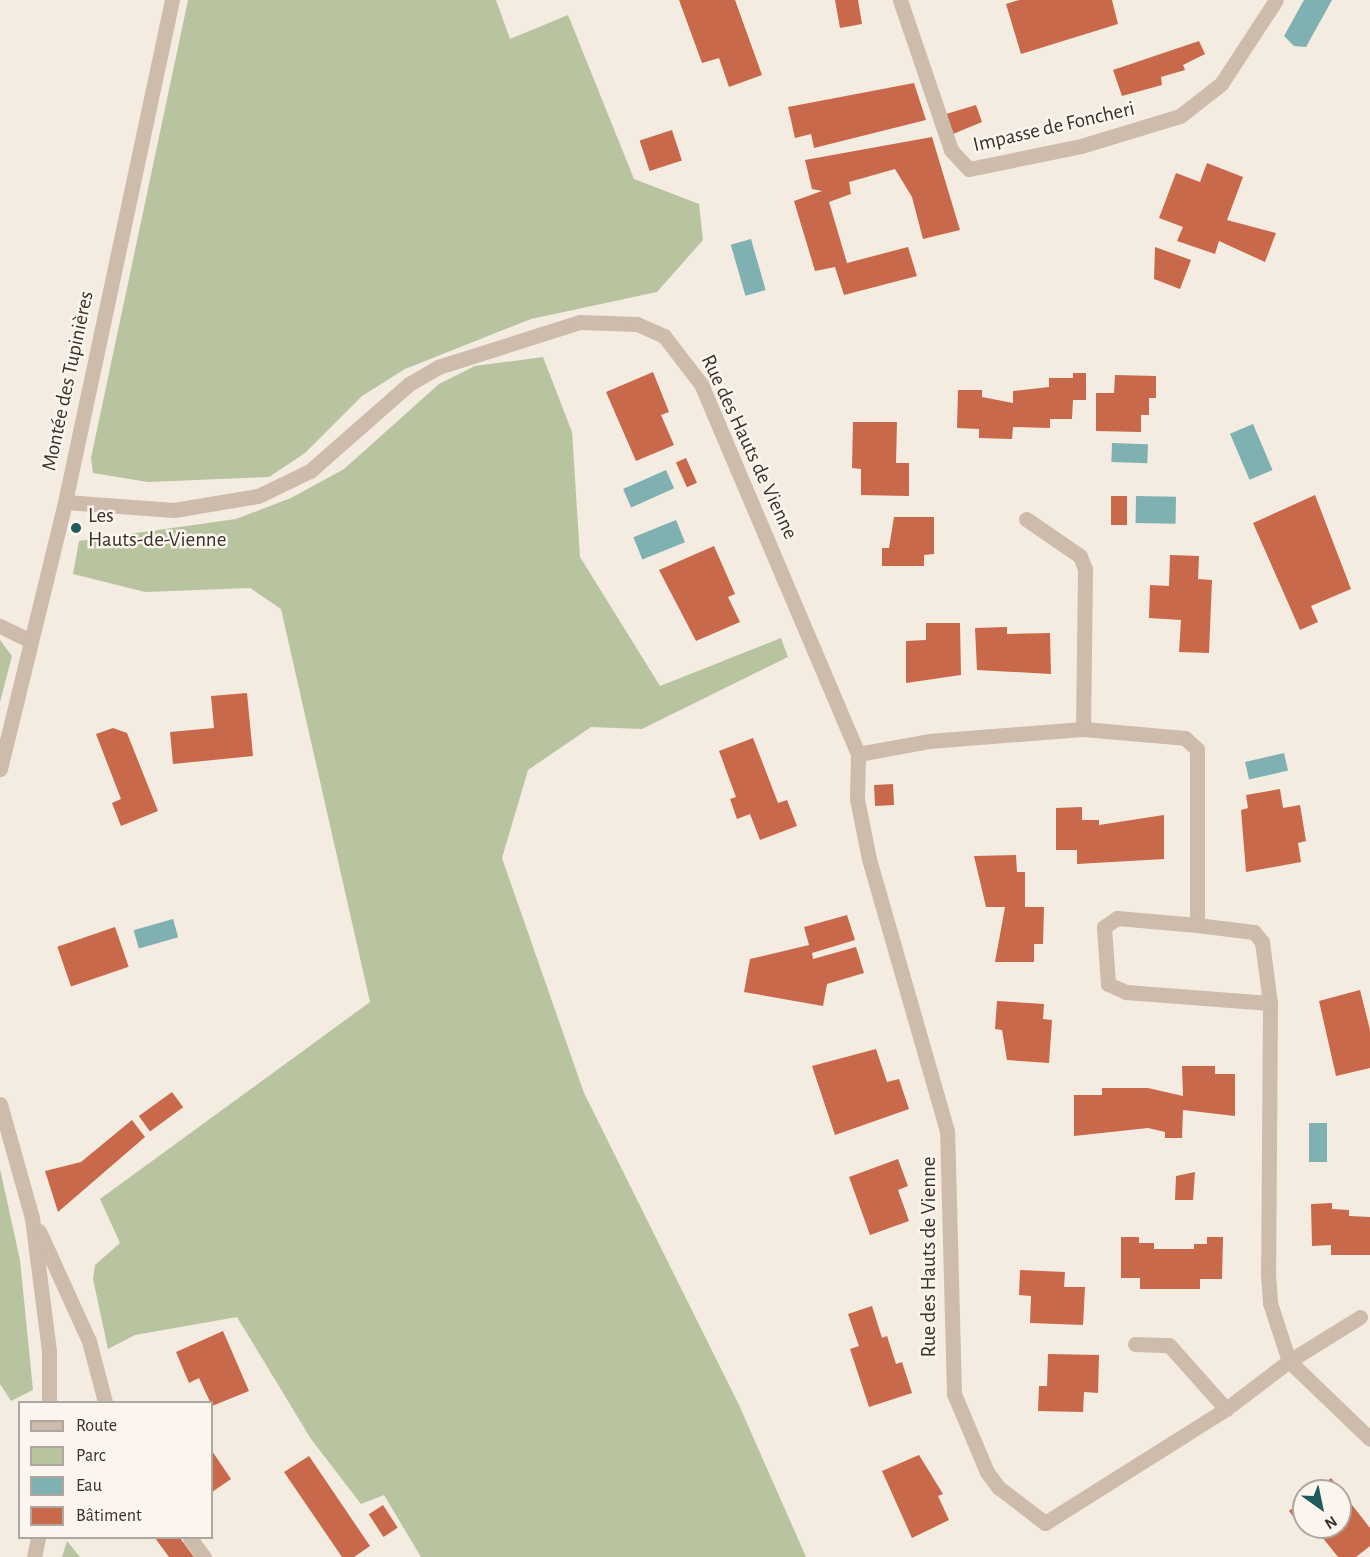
<!DOCTYPE html>
<html>
<head>
<meta charset="utf-8">
<style>
  body { margin:0 }
  #map { position:relative; width:1370px; height:1557px; overflow:hidden; background:#f4ebe1; font-family:"Alegreya Sans",sans-serif }
  div>[style] { position:absolute }
  [style*='--x'] { left:calc(var(--x)*1px); top:calc(var(--y)*1px); width:calc(var(--w)*1px); rotate:calc(var(--a)*1deg) }
  .green>* { inset:0; background:#b8c4a0 }
  .water>* { inset:0; background:#7fb0b2; transform-origin:0 0 }
  .building>* { inset:0; background:#c8694b; transform-origin:0 0 }
  .lane>* { height:15px; margin:-7.5px; padding:0 7.5px; transform-origin:7.5px; border-radius:7.5px; background:#cdbbac }
  .street>* { height:15px; margin:-7.5px; padding:0 7.5px; transform-origin:7.5px; border-radius:7.5px; background:#cdbbac }
  .dots>* { width:16px; height:16px; translate:-50% -50%; box-sizing:border-box; border:3px solid #fbf5ee; border-radius:50% }
  span { translate:-50% -50%; white-space:nowrap; text-align:center; line-height:1.15; -webkit-text-stroke:5px #fbf5ee; paint-order:stroke }
  .street-label { font-size:21px; color:#3b302b }
  .poi-label { font-size:21px; color:#3b302b }
  .left { translate:0 -50%; text-align:left }
  .legend { position:absolute; left:18px; top:1401px; width:195px; height:138px; box-sizing:border-box; background:#fbf5ee; border:2px solid #aea6a0; margin:0; padding:8px 10px; list-style:none; font-size:18px; color:#3b302b }
  .legend li { display:flex; align-items:center; gap:12px; height:30px }
  .legend b { width:30px; border:2px solid #aea6a0 }
  .north { position:absolute; left:1292px; top:1479px; width:60px; height:60px; box-sizing:border-box; background:#fbf5ee; border:2px solid #aea6a0; border-radius:50%; rotate:147deg; font-size:16px; font-weight:700; line-height:24px; text-align:center; color:#3b302b }
  .north::after { content:''; display:block; margin:auto; width:21px; height:27px; background:#1f5a5e; clip-path:polygon(50% 0,100% 100%,50% 72%,0 100%) }
</style>
</head>
<body>
<div id="map">
  <div class="green">
    <i style="clip-path:polygon(188px 0,496px 0,510px 39px,568px 15px,634px 179px,699px 204px,703px 240px,657px 292px,531px 319px,405px 369px,362px 396px,305px 453px,269px 477px,148px 482px,93px 473px,91px 458px)"></i>
    <i style="clip-path:polygon(543px 357px,572px 432px,580px 557px,660px 686px,781px 638px,788px 657px,642px 729px,591px 727px,528px 770px,502px 858px,584px 1093px,739px 1405px,806px 1557px,421px 1557px,384px 1495px,361px 1504px,311px 1439px,237px 1317px,135px 1335px,108px 1349px,93px 1279px,95px 1265px,120px 1243px,100px 1199px,370px 1002px,281px 609px,250px 588px,145px 592px,73px 574px,79px 541px,236px 519px,291px 498px,344px 469px,439px 384px,475px 366px)"></i>
    <i style="clip-path:polygon(0 640px,12px 656px,0 702px)"></i>
    <i style="clip-path:polygon(0 1169px,20px 1260px,33px 1390px,11px 1401px,0 1384px)"></i>
    <i style="clip-path:polygon(67px 1541px,80px 1557px,62px 1557px)"></i>
  </div>
  <div class="water">
    <i style="clip-path:polygon(1304px 0,1332px 0,1306px 47px,1294px 46px,1284px 36px)"></i>
    <i style="left:751px;top:239px;width:53px;height:21px;rotate:74deg"></i>
    <i style="left:1253px;top:424px;width:50px;height:25px;rotate:67deg"></i>
    <i style="left:1112px;top:443px;width:36px;height:19px;rotate:2deg"></i>
    <i style="left:666px;top:470px;width:20px;height:47px;rotate:66deg"></i>
    <i style="left:1136px;top:496px;width:40px;height:27px;rotate:1deg"></i>
    <i style="left:676px;top:520px;width:24px;height:46px;rotate:68deg"></i>
    <i style="left:1284px;top:753px;width:18px;height:40px;rotate:77deg"></i>
    <i style="left:173px;top:919px;width:19px;height:41px;rotate:74deg"></i>
    <i style="left:1309px;top:1123px;width:18px;height:39px"></i>
  </div>
  <div class="building">
    <i style="clip-path:polygon(679px 0,735px 0,762px 75px,729px 87px,719px 58px,702px 63px)"></i>
    <i style="clip-path:polygon(835px 0,858px 0,862px 24px,840px 28px)"></i>
    <i style="clip-path:polygon(1019px 0,1112px 0,1118px 24px,1021px 54px,1006px 4px)"></i>
    <i style="clip-path:polygon(1199px 41px,1205px 54px,1183px 65px,1185px 70px,1161px 77px,1162px 85px,1122px 96px,1113px 70px)"></i>
    <i style="clip-path:polygon(914px 83px,926px 120px,814px 148px,811px 134px,795px 138px,788px 107px)"></i>
    <i style="clip-path:polygon(976px 105px,982px 122px,953px 134px,946px 114px)"></i>
    <i style="left:672px;top:130px;width:32px;height:34px;rotate:72deg"></i>
    <i style="clip-path:polygon(932px 137px,960px 230px,923px 239px,912px 197px,895px 169px,849px 182px,851px 194px,829px 202px,847px 263px,908px 247px,917px 276px,844px 295px,835px 267px,815px 271px,794px 201px,822px 191px,812px 189px,805px 160px)"></i>
    <i style="clip-path:polygon(1207px 163px,1243px 177px,1227px 220px,1276px 233px,1265px 262px,1219px 241px,1215px 254px,1177px 241px,1183px 227px,1159px 218px,1176px 173px,1200px 182px)"></i>
    <i style="clip-path:polygon(1155px 247px,1191px 260px,1180px 289px,1154px 279px)"></i>
    <i style="clip-path:polygon(653px 372px,669px 412px,661px 415px,674px 445px,636px 461px,606px 392px)"></i>
    <i style="clip-path:polygon(1073px 373px,1086px 373px,1086px 400px,1073px 400px,1072px 419px,1050px 419px,1050px 428px,1013px 427px,1012px 439px,979px 438px,979px 429px,957px 428px,958px 390px,982px 390px,982px 397px,1013px 403px,1013px 391px,1049px 387px,1049px 378px,1073px 378px)"></i>
    <i style="clip-path:polygon(1115px 375px,1156px 376px,1156px 398px,1149px 398px,1149px 415px,1141px 415px,1141px 432px,1096px 431px,1096px 393px,1114px 393px)"></i>
    <i style="clip-path:polygon(853px 422px,897px 422px,896px 463px,909px 463px,909px 496px,861px 495px,861px 469px,852px 468px)"></i>
    <i style="left:686px;top:458px;width:27px;height:11px;rotate:66deg"></i>
    <i style="clip-path:polygon(1315px 495px,1351px 589px,1311px 606px,1318px 622px,1300px 630px,1253px 523px)"></i>
    <i style="left:1111px;top:496px;width:16px;height:29px"></i>
    <i style="clip-path:polygon(894px 517px,934px 517px,934px 554px,924px 555px,924px 566px,882px 566px,882px 548px,889px 548px)"></i>
    <i style="clip-path:polygon(714px 546px,735px 594px,728px 597px,740px 622px,696px 641px,659px 570px)"></i>
    <i style="clip-path:polygon(1170px 555px,1199px 556px,1198px 579px,1212px 580px,1209px 653px,1179px 652px,1181px 620px,1149px 618px,1150px 585px,1169px 586px)"></i>
    <i style="clip-path:polygon(926px 623px,960px 623px,961px 675px,906px 683px,906px 641px,926px 640px)"></i>
    <i style="clip-path:polygon(1007px 627px,1007px 634px,1050px 633px,1051px 674px,977px 670px,975px 628px)"></i>
    <i style="clip-path:polygon(247px 693px,253px 756px,173px 764px,170px 732px,214px 728px,211px 696px)"></i>
    <i style="clip-path:polygon(113px 728px,127px 733px,158px 811px,121px 826px,112px 803px,121px 799px,96px 734px)"></i>
    <i style="clip-path:polygon(753px 738px,778px 803px,787px 800px,797px 826px,760px 840px,750px 814px,737px 819px,730px 799px,736px 797px,719px 751px)"></i>
    <i style="left:893px;top:784px;width:21px;height:19px;rotate:87deg"></i>
    <i style="clip-path:polygon(1280px 789px,1283px 808px,1300px 805px,1306px 841px,1298px 843px,1301px 862px,1246px 872px,1241px 810px,1248px 808px,1246px 795px)"></i>
    <i style="clip-path:polygon(1082px 807px,1082px 820px,1099px 820px,1099px 825px,1164px 815px,1164px 859px,1077px 864px,1077px 850px,1056px 850px,1056px 808px)"></i>
    <i style="clip-path:polygon(1016px 855px,1017px 872px,1025px 872px,1025px 907px,1044px 907px,1043px 944px,1034px 944px,1034px 962px,995px 962px,1005px 907px,986px 907px,974px 856px)"></i>
    <i style="clip-path:polygon(847px 915px,855px 940px,812px 953px,813px 959px,856px 947px,864px 973px,827px 984px,823px 1006px,744px 992px,750px 959px,809px 945px,804px 927px)"></i>
    <i style="left:115px;top:927px;width:42px;height:61px;rotate:71deg"></i>
    <i style="clip-path:polygon(1360px 990px,1370px 1030px,1370px 1068px,1336px 1076px,1319px 1001px)"></i>
    <i style="clip-path:polygon(997px 1001px,1044px 1004px,1043px 1019px,1052px 1020px,1049px 1063px,1007px 1060px,1002px 1030px,995px 1029px)"></i>
    <i style="clip-path:polygon(876px 1049px,887px 1082px,899px 1079px,909px 1109px,835px 1135px,812px 1066px)"></i>
    <i style="clip-path:polygon(1182px 1066px,1215px 1066px,1215px 1074px,1235px 1074px,1235px 1116px,1183px 1110px,1182px 1138px,1165px 1138px,1165px 1132px,1148px 1128px,1074px 1136px,1074px 1095px,1102px 1095px,1102px 1088px,1148px 1088px,1183px 1096px)"></i>
    <i style="left:172px;top:1092px;width:19px;height:41px;rotate:54deg"></i>
    <i style="clip-path:polygon(132px 1120px,145px 1137px,58px 1212px,45px 1171px,81px 1162px)"></i>
    <i style="clip-path:polygon(898px 1159px,908px 1186px,898px 1190px,909px 1221px,870px 1235px,849px 1177px)"></i>
    <i style="clip-path:polygon(1195px 1172px,1193px 1200px,1175px 1200px,1176px 1176px)"></i>
    <i style="clip-path:polygon(1332px 1203px,1332px 1209px,1349px 1210px,1349px 1216px,1370px 1217px,1370px 1255px,1331px 1255px,1331px 1245px,1312px 1246px,1311px 1204px)"></i>
    <i style="clip-path:polygon(1121px 1237px,1139px 1237px,1139px 1243px,1154px 1243px,1154px 1249px,1194px 1249px,1194px 1244px,1207px 1244px,1207px 1237px,1223px 1237px,1222px 1279px,1200px 1279px,1200px 1289px,1140px 1289px,1140px 1278px,1121px 1278px)"></i>
    <i style="clip-path:polygon(1020px 1270px,1065px 1272px,1064px 1287px,1085px 1287px,1083px 1325px,1030px 1323px,1031px 1296px,1019px 1295px)"></i>
    <i style="clip-path:polygon(872px 1306px,882px 1338px,887px 1336px,896px 1364px,902px 1362px,912px 1393px,869px 1407px,850px 1349px,859px 1346px,848px 1314px)"></i>
    <i style="clip-path:polygon(223px 1331px,249px 1391px,212px 1406px,199px 1378px,189px 1383px,176px 1352px)"></i>
    <i style="clip-path:polygon(1048px 1354px,1099px 1355px,1098px 1393px,1084px 1392px,1083px 1412px,1038px 1411px,1039px 1386px,1047px 1386px)"></i>
    <i style="clip-path:polygon(212px 1451px,231px 1479px,212px 1492px)"></i>
    <i style="clip-path:polygon(919px 1455px,943px 1494px,938px 1496px,949px 1520px,912px 1538px,882px 1471px)"></i>
    <i style="clip-path:polygon(309px 1456px,370px 1546px,354px 1557px,342px 1557px,284px 1472px)"></i>
    <i style="clip-path:polygon(1331px 1478px,1370px 1528px,1370px 1546px,1356px 1557px,1338px 1557px,1314px 1527px,1340px 1527px,1340px 1491px,1315px 1491px)"></i>
    <i style="clip-path:polygon(1304px 1499px,1304px 1528px,1303px 1529px,1289px 1511px)"></i>
    <i style="left:383px;top:1505px;width:27px;height:17px;rotate:57deg"></i>
    <i style="clip-path:polygon(155px 1538px,180px 1538px,194px 1557px,169px 1557px)"></i>
  </div>
  <div class="lane">
    <i style="--x:0;--y:626;--w:34;--a:26"></i>
  </div>
  <div class="street">
    <i style="--x:900;--y:0;--w:158;--a:71.2"></i>
    <i style="--x:951;--y:150;--w:26;--a:47"></i>
    <i style="--x:969;--y:169;--w:114;--a:-11.6"></i>
    <i style="--x:1081;--y:146;--w:103;--a:-16.9"></i>
    <i style="--x:1180;--y:116;--w:52;--a:-38"></i>
    <i style="--x:1221;--y:84;--w:100;--a:-56.8"></i>
    <i style="--x:65;--y:502;--w:109;--a:4.2"></i>
    <i style="--x:174;--y:510;--w:85;--a:-9.5"></i>
    <i style="--x:258;--y:496;--w:58;--a:-25.7"></i>
    <i style="--x:310;--y:471;--w:132;--a:-41.3"></i>
    <i style="--x:409;--y:384;--w:34;--a:-30"></i>
    <i style="--x:438;--y:367;--w:149;--a:-17.6"></i>
    <i style="--x:580;--y:322;--w:57;--a:2"></i>
    <i style="--x:637;--y:324;--w:30;--a:24"></i>
    <i style="--x:664;--y:336;--w:61;--a:52.4"></i>
    <i style="--x:701;--y:384;--w:402;--a:67"></i>
    <i style="--x:858;--y:754;--w:72;--a:-10.4"></i>
    <i style="--x:929;--y:741;--w:154;--a:-4.5"></i>
    <i style="--x:1083;--y:729;--w:102;--a:5"></i>
    <i style="--x:1185;--y:738;--w:16;--a:43"></i>
    <i style="--x:1197;--y:749;--w:176;--a:90"></i>
    <i style="--x:1197;--y:925;--w:57;--a:7"></i>
    <i style="--x:1254;--y:932;--w:13;--a:51"></i>
    <i style="--x:1262;--y:942;--w:62;--a:82.5"></i>
    <i style="--x:1270;--y:1003;--w:270;--a:90.4"></i>
    <i style="--x:1268;--y:1273;--w:30;--a:86"></i>
    <i style="--x:1270;--y:1303;--w:61;--a:71.9"></i>
    <i style="--x:1289;--y:1361;--w:79;--a:142.7"></i>
    <i style="--x:1226;--y:1409;--w:214;--a:147.8"></i>
    <i style="--x:1045;--y:1523;--w:59;--a:-142.5"></i>
    <i style="--x:998;--y:1487;--w:19;--a:-126"></i>
    <i style="--x:987;--y:1472;--w:85;--a:-112.9"></i>
    <i style="--x:954;--y:1394;--w:263;--a:-91.5"></i>
    <i style="--x:947;--y:1131;--w:283;--a:-106"></i>
    <i style="--x:869;--y:859;--w:61;--a:-101.3"></i>
    <i style="--x:857;--y:799;--w:45;--a:-88.7"></i>
    <i style="--x:1026;--y:519;--w:65;--a:34.4"></i>
    <i style="--x:1080;--y:556;--w:14;--a:69"></i>
    <i style="--x:1085;--y:569;--w:160;--a:90.7"></i>
    <i style="--x:0;--y:769;--w:275;--a:-76.3"></i>
    <i style="--x:65;--y:502;--w:513;--a:-77.97"></i>
    <i style="--x:1197;--y:925;--w:80;--a:-175"></i>
    <i style="--x:1117;--y:918;--w:16;--a:145"></i>
    <i style="--x:1104;--y:927;--w:57;--a:86"></i>
    <i style="--x:1108;--y:984;--w:20;--a:24"></i>
    <i style="--x:1126;--y:992;--w:144;--a:4.4"></i>
    <i style="--x:0;--y:1104;--w:118;--a:74.3"></i>
    <i style="--x:32;--y:1218;--w:134;--a:82.7"></i>
    <i style="--x:49;--y:1351;--w:51;--a:90"></i>
    <i style="--x:39;--y:1231;--w:121;--a:65.6"></i>
    <i style="--x:89;--y:1341;--w:63;--a:75.3"></i>
    <i style="--x:1360;--y:1317;--w:84;--a:148.2"></i>
    <i style="--x:1289;--y:1361;--w:112;--a:43.9"></i>
    <i style="--x:1135;--y:1344;--w:34;--a:2"></i>
    <i style="--x:1169;--y:1345;--w:86;--a:48.3"></i>
    <i style="--x:190;--y:1538;--w:24;--a:54"></i>
    <i style="--x:34;--y:1557;--w:19;--a:-78"></i>
  </div>
  <div class="dots">
    <i style="left:76px;top:528px;background:#1f5a5e"></i>
  </div>
  <div class="street-label">
    <span style="left:1054px;top:127px;rotate:-13deg">Impasse de Foncheri</span>
    <span style="left:68px;top:381px;rotate:-78deg">Montée des Tupinières</span>
    <span style="left:749px;top:447px;rotate:65deg">Rue des Hauts de Vienne</span>
    <span style="left:929px;top:1257px;rotate:-90deg">Rue des Hauts de Vienne</span>
  </div>
  <div class="poi-label">
    <span class="left" style="left:88px;top:528px">Les<br>Hauts-de-Vienne</span>
  </div>
  <ul class="legend">
  <li><b style="height:8px;background:#cdbbac"></b>Route</li>
  <li><b style="height:16px;background:#b8c4a0"></b>Parc</li>
  <li><b style="height:16px;background:#7fb0b2"></b>Eau</li>
  <li><b style="height:16px;background:#c8694b"></b>Bâtiment</li>
  </ul>
  <div class="north">N</div>
</div>
</body>
</html>
